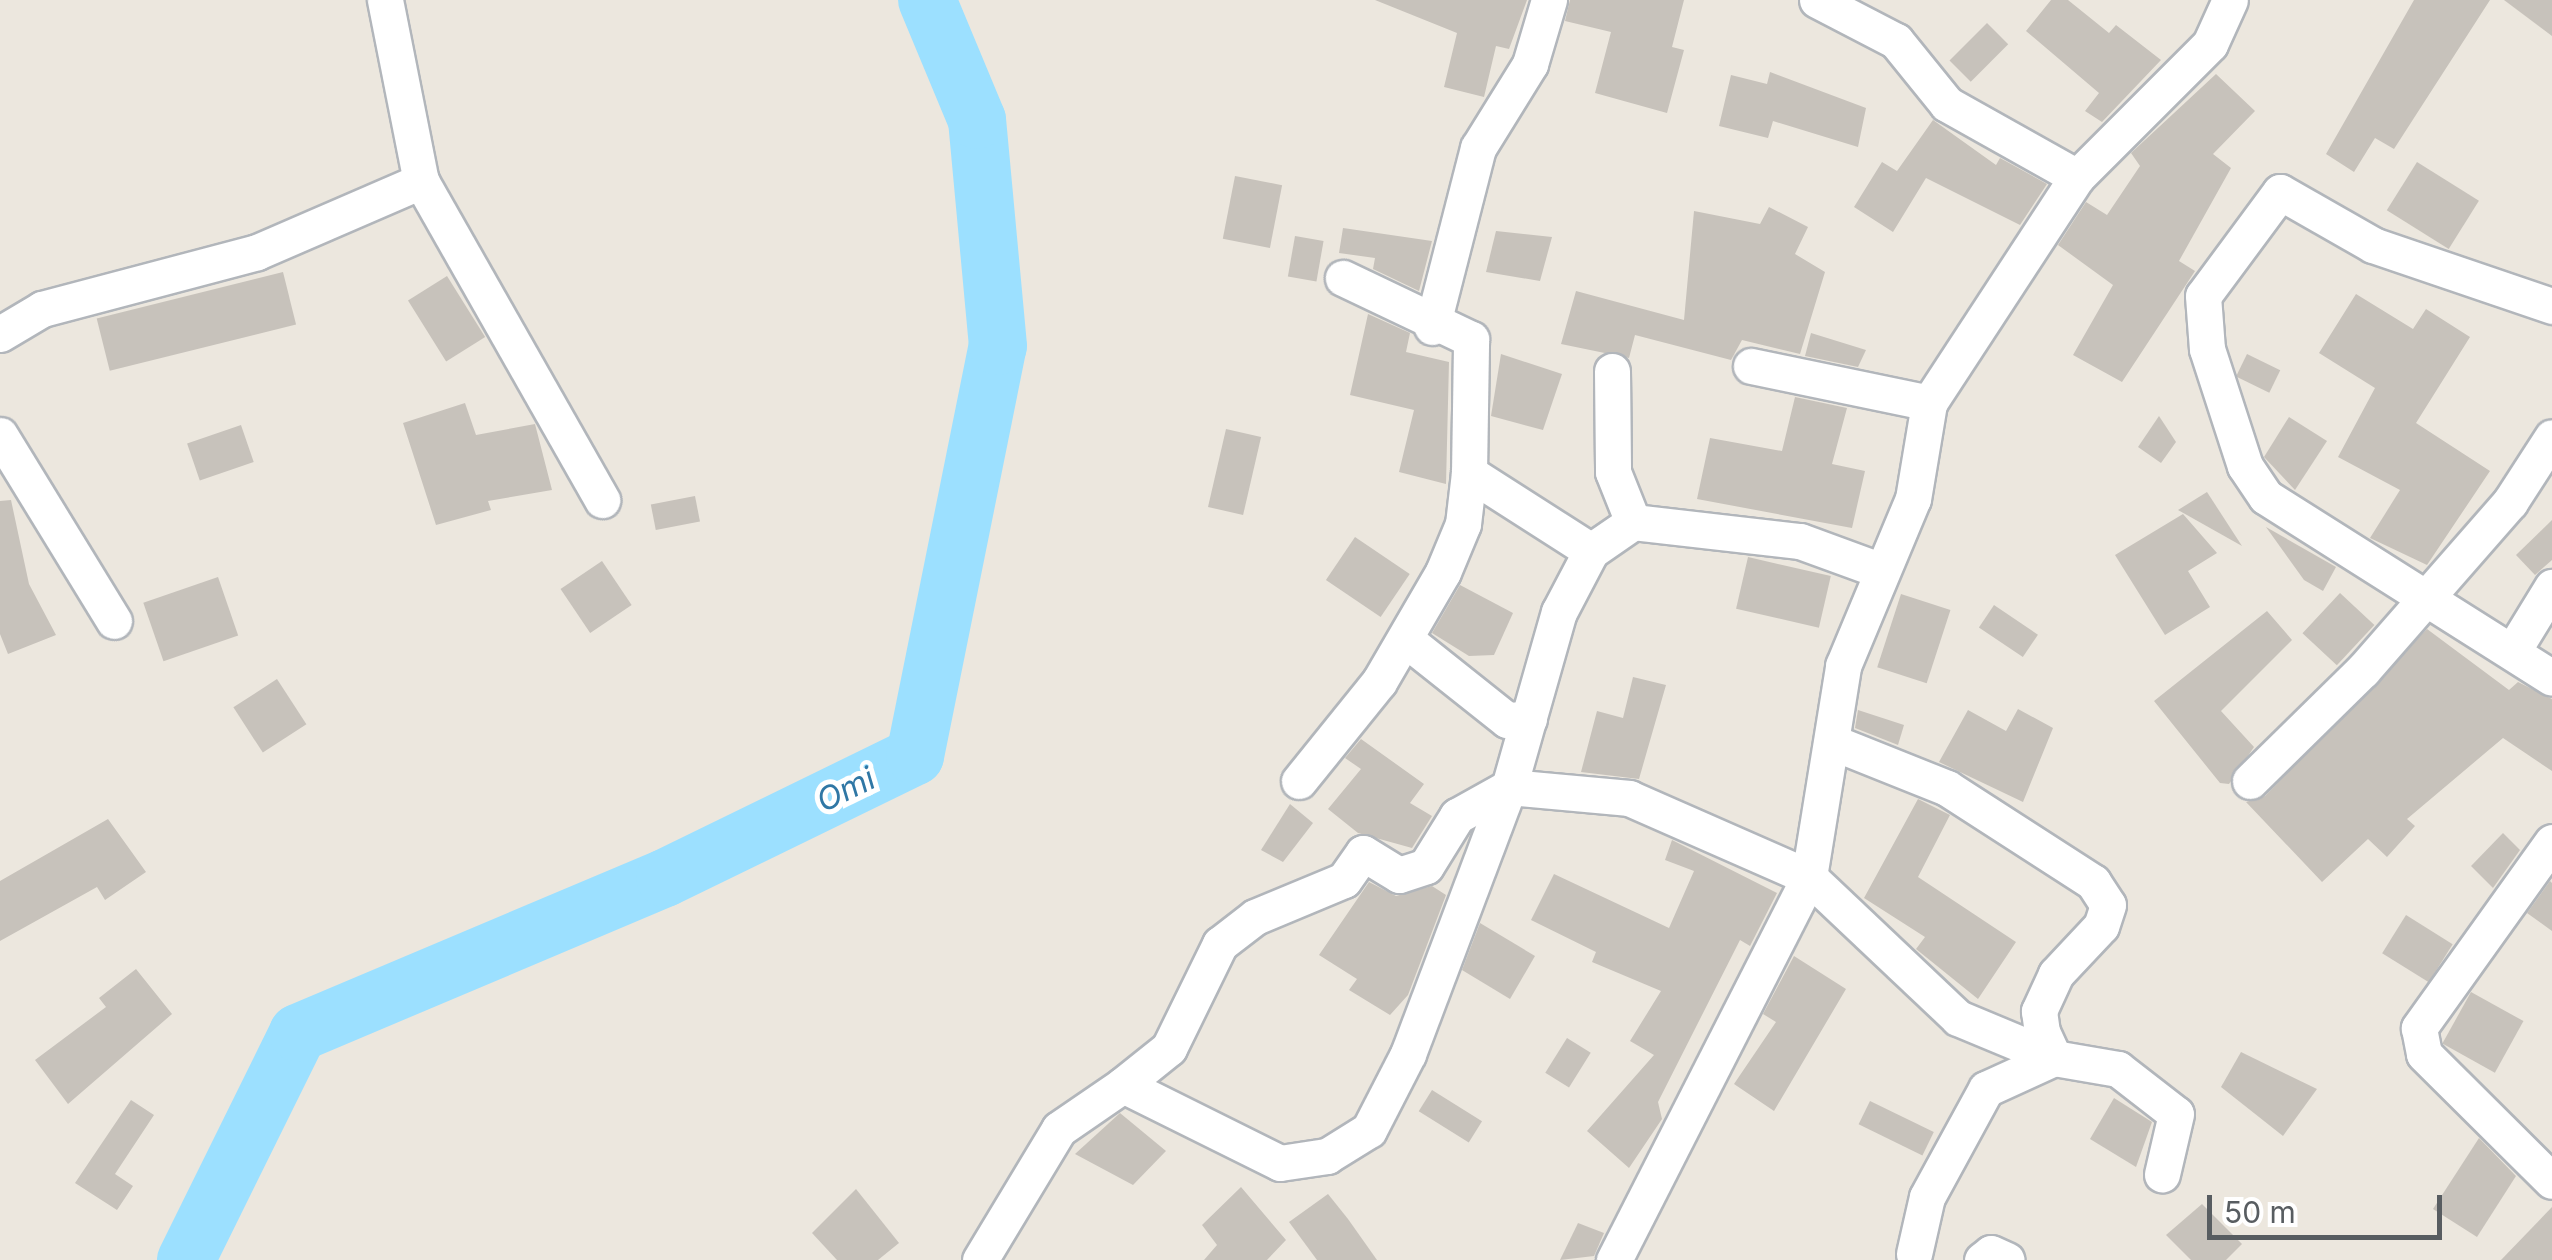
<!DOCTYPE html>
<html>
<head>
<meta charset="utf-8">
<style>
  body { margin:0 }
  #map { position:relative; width:2552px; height:1260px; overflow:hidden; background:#ece7de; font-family:Inter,sans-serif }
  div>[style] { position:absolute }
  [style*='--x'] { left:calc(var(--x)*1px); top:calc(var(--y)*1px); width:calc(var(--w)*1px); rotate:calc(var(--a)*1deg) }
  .river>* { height:58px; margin:-29px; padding:0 29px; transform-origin:29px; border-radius:29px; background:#9ce0ff }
  .building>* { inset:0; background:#c7c2bb; transform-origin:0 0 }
  .roads { filter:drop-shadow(2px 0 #b2b6bb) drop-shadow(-2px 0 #b2b6bb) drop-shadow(0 2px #b2b6bb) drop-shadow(0 -2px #b2b6bb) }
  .street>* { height:35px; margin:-17.5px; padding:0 17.5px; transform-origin:17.5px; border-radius:17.5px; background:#fff }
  span { translate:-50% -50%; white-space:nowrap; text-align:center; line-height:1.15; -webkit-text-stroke:10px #fff; paint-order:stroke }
  .water-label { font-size:32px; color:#2f77a5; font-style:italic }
  .scale { position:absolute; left:2207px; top:1195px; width:235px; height:45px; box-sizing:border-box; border:5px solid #585d61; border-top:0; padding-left:12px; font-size:30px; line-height:35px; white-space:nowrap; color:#585d61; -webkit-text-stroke:8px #fff; paint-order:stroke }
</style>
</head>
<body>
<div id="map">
  <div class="river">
    <i style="--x:186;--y:1260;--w:253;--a:-63.7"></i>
    <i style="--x:298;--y:1033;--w:398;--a:-22.9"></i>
    <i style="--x:665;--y:878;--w:278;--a:-26"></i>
    <i style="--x:915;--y:756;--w:418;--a:-78.6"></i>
    <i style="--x:998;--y:346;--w:227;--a:-95.3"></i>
    <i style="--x:977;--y:120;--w:130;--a:-112.6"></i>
  </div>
  <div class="building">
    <i style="clip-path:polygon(1375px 0,1527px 0,1509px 49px,1496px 46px,1484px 97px,1444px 87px,1457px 33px)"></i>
    <i style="clip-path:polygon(1570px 0,1684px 0,1672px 47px,1684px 50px,1667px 113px,1595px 93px,1611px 32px,1565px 21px)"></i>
    <i style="clip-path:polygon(2051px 0,2068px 0,2109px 33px,2116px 25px,2161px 60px,2102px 122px,2085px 111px,2099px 93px,2026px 31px)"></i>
    <i style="clip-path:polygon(2414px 0,2490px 0,2394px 149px,2375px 138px,2354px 172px,2326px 154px)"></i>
    <i style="clip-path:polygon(2504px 0,2552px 0,2552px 36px)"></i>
    <i style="left:1987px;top:23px;width:30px;height:53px;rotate:45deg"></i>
    <i style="clip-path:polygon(1770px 72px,1866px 108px,1858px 147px,1773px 121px,1768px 138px,1719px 126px,1731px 75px,1767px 84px)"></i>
    <i style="clip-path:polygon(2216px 74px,2255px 111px,2213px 154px,2231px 168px,2179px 261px,2195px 271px,2122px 382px,2073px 355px,2113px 285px,2058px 245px,2086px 202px,2107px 215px,2140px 166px,2131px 153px)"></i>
    <i style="clip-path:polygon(1933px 120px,1996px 165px,2000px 158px,2047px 184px,2020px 225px,1926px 178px,1893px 232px,1854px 207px,1882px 162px,1897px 171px)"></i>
    <i style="left:2417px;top:162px;width:73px;height:57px;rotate:32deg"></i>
    <i style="left:1235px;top:176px;width:48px;height:64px;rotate:11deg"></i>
    <i style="clip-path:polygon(1769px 207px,1808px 227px,1795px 254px,1825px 272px,1800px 354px,1742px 340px,1731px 360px,1635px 335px,1629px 358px,1561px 344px,1576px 291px,1684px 320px,1694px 211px,1760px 224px)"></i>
    <i style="clip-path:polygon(1343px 228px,1432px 241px,1419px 291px,1373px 269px,1375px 258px,1339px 253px)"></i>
    <i style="clip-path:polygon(1496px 231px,1552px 237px,1540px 281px,1486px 272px)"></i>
    <i style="left:1295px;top:236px;width:29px;height:41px;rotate:10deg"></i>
    <i style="left:283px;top:272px;width:54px;height:192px;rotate:76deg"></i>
    <i style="left:447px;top:276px;width:72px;height:46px;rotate:58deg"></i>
    <i style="clip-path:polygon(2356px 294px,2413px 329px,2426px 309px,2470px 337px,2416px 423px,2490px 471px,2427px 565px,2370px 538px,2400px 490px,2338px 457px,2375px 388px,2319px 353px)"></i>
    <i style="clip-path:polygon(1368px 314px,1410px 333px,1406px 352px,1449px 362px,1446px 484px,1399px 472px,1414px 410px,1350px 395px)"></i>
    <i style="clip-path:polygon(1811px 333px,1866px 350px,1858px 367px,1805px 356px)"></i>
    <i style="clip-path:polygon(1501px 354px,1562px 374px,1543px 430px,1491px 416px)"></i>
    <i style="left:2247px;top:354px;width:37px;height:25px;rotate:26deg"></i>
    <i style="clip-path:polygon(1795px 397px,1847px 408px,1832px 464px,1865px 471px,1852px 528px,1697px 499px,1710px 438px,1782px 451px)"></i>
    <i style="clip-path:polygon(465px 403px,476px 435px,535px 424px,552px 490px,488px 501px,491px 510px,436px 525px,403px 423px)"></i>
    <i style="clip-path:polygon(2159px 416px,2176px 442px,2161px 463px,2138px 447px)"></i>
    <i style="clip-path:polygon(2289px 417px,2327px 441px,2295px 490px,2264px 457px)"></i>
    <i style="left:241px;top:425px;width:39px;height:57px;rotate:71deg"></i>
    <i style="left:1226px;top:429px;width:36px;height:80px;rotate:13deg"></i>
    <i style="clip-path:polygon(2207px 492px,2242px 546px,2178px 510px)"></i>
    <i style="left:695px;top:496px;width:26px;height:45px;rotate:79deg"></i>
    <i style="clip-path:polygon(11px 500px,29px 584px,56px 635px,8px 654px,0 634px,0 501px)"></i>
    <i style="clip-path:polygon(2183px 514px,2217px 553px,2188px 571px,2210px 607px,2165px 635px,2115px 555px)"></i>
    <i style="clip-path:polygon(2552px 520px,2552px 560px,2535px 575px,2516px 555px)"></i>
    <i style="clip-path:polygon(2266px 527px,2336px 567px,2323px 591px,2304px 580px)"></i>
    <i style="left:1355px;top:537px;width:66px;height:52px;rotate:34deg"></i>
    <i style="left:1748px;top:557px;width:85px;height:53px;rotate:13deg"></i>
    <i style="left:602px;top:561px;width:53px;height:50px;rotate:56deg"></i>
    <i style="left:218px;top:577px;width:62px;height:79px;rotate:71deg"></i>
    <i style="clip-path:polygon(1460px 585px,1513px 613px,1494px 655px,1469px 656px,1432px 633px)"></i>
    <i style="left:2340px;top:593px;width:47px;height:55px;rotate:43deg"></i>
    <i style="left:1901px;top:594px;width:52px;height:77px;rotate:18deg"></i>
    <i style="left:1994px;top:605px;width:53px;height:27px;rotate:34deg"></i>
    <i style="clip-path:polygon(2267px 611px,2292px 640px,2221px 711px,2254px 747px,2229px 784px,2220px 783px,2154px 701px)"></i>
    <i style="clip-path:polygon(2427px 629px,2509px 690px,2518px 682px,2552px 699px,2552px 771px,2503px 738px,2407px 819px,2415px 826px,2387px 857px,2368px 839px,2322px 882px,2246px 802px,2265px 796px)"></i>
    <i style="clip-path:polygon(1633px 677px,1666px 685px,1639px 779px,1581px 772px,1597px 711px,1623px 718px)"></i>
    <i style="left:277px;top:679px;width:54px;height:52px;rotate:57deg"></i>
    <i style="clip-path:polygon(2018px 709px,2053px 728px,2023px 802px,1939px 762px,1968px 710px,2006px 731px)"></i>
    <i style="clip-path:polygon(1858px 710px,1904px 725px,1898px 745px,1855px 728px)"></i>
    <i style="clip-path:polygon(1361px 739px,1424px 784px,1410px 803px,1432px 816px,1412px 848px,1358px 833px,1328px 809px,1361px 769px,1345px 758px)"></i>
    <i style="clip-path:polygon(1918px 799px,1950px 815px,1918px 877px,2016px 942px,1978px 999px,1916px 949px,1925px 937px,1864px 898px)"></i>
    <i style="clip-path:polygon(1290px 804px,1313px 823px,1283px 862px,1261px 850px)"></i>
    <i style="clip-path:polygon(108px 819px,146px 872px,105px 900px,97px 887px,0 941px,0 881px)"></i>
    <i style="clip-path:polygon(2503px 833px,2520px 850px,2493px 888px,2471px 866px)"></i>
    <i style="clip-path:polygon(1672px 840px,1777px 893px,1750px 946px,1740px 940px,1658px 1102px,1662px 1119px,1629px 1168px,1587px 1131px,1654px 1055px,1630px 1041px,1661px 991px,1592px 962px,1596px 952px,1531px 920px,1554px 874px,1669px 928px,1694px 871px,1665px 860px)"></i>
    <i style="clip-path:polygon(2550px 881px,2552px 883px,2552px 931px,2527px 913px)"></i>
    <i style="clip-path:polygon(1369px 882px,1396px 896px,1432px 886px,1446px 895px,1408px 995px,1390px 1015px,1349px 990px,1357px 979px,1319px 955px)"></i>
    <i style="left:2406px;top:915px;width:55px;height:45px;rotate:32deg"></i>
    <i style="clip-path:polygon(1480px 923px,1535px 956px,1510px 999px,1462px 970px)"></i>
    <i style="clip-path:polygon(1794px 956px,1846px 989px,1774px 1111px,1734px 1084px,1776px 1022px,1763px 1014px)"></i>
    <i style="clip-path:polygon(136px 969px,172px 1014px,68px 1104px,35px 1060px,106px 1007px,99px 998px)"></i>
    <i style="left:2471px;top:992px;width:60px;height:59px;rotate:29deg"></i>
    <i style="left:1567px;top:1038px;width:28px;height:41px;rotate:32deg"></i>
    <i style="clip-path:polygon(2241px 1052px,2317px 1089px,2283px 1136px,2221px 1087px)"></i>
    <i style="left:1432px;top:1090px;width:59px;height:25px;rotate:32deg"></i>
    <i style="clip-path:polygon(2114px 1098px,2152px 1122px,2136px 1167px,2090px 1139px)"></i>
    <i style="clip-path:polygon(131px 1100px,154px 1115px,115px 1174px,133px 1186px,117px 1210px,75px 1183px)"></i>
    <i style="left:1870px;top:1101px;width:71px;height:26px;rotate:26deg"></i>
    <i style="clip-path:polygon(1120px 1113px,1166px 1151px,1133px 1185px,1075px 1154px)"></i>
    <i style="clip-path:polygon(2479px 1138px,2516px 1176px,2477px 1237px,2433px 1209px)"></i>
    <i style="clip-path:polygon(1241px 1187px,1286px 1240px,1267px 1260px,1204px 1260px,1217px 1245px,1202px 1225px)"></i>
    <i style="clip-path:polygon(856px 1189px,899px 1243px,878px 1260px,837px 1260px,812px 1233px)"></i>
    <i style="clip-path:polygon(1328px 1194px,1348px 1219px,1377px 1260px,1317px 1260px,1289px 1222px)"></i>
    <i style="clip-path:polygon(2202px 1204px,2242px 1244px,2226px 1260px,2191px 1260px,2166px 1235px)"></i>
    <i style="clip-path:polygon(2552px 1207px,2552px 1260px,2501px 1260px)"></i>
    <i style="clip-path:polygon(1578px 1223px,1604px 1233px,1594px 1256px,1560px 1260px)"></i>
  </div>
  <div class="roads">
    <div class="street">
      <i style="--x:385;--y:0;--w:185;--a:78.8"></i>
      <i style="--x:421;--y:181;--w:367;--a:60.4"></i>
      <i style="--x:1817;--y:0;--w:89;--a:27.4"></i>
      <i style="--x:1896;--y:41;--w:81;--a:51"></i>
      <i style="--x:1947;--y:104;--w:149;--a:29.3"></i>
      <i style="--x:2552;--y:306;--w:189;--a:-161.2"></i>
      <i style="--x:2373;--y:245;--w:107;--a:-150.3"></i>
      <i style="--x:2280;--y:192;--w:129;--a:126.5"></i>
      <i style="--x:2203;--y:296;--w:53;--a:85.7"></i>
      <i style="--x:2207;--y:349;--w:123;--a:72"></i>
      <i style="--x:2245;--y:466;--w:37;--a:56"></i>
      <i style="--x:2266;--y:497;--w:338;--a:32.3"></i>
      <i style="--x:1432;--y:327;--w:185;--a:-75.6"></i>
      <i style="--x:1478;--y:148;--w:99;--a:-58.2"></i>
      <i style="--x:1530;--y:64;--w:67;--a:-73.5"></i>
      <i style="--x:0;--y:334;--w:49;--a:-30.8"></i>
      <i style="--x:42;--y:309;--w:222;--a:-14.8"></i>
      <i style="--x:257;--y:252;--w:179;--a:-23.4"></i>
      <i style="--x:1751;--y:366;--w:182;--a:11.7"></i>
      <i style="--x:1612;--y:371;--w:101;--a:89.4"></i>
      <i style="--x:1613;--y:472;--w:54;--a:68.2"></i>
      <i style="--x:0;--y:435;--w:218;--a:58.5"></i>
      <i style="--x:1469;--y:473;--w:145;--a:32.6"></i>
      <i style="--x:1405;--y:639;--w:130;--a:38.5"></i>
      <i style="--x:1507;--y:720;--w:22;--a:-3"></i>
      <i style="--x:2514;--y:649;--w:73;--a:-58.5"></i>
      <i style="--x:1832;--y:742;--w:124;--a:21.8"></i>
      <i style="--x:1947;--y:788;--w:174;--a:32.8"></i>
      <i style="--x:2093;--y:882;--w:27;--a:57"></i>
      <i style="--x:2108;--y:905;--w:22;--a:108"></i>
      <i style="--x:2101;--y:926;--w:66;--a:133.2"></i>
      <i style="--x:2056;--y:974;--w:41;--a:114.7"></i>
      <i style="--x:2039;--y:1011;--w:21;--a:82"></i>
      <i style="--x:2042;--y:1032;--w:29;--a:65"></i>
      <i style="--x:2054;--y:1058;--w:65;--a:9.8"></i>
      <i style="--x:2118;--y:1069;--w:73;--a:37.8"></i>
      <i style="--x:2176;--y:1114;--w:62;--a:103.1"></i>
      <i style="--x:1299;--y:781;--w:127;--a:-51.1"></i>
      <i style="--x:1379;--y:682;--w:127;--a:-59.8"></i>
      <i style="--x:1443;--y:572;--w:52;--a:-67.4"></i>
      <i style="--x:1463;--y:524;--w:51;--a:-83.3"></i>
      <i style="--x:1469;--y:473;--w:134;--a:-89.1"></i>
      <i style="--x:1471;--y:339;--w:142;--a:-154.5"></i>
      <i style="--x:2250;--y:781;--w:158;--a:-44.5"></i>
      <i style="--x:2363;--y:670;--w:223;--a:-48.8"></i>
      <i style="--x:2510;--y:502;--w:77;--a:-57.1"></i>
      <i style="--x:2552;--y:842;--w:229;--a:125.6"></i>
      <i style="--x:2419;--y:1028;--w:26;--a:79"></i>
      <i style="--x:2424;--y:1054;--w:180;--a:44.8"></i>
      <i style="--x:1123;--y:1085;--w:59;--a:-38.8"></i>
      <i style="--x:1169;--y:1048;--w:116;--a:-63.9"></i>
      <i style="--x:1220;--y:944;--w:44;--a:-37.6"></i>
      <i style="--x:1255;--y:917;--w:96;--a:-22.6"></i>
      <i style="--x:1344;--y:880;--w:33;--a:-55"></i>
      <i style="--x:1363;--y:853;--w:42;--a:31.4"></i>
      <i style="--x:1399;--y:875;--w:28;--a:-18"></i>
      <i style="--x:1426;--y:866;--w:59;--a:-58.2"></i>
      <i style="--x:1457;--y:816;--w:60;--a:-29.1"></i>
      <i style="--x:1509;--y:787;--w:121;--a:5.2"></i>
      <i style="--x:1629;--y:798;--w:197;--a:23.7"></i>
      <i style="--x:1809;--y:877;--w:214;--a:-80.8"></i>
      <i style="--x:1843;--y:666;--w:181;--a:-67.3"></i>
      <i style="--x:1913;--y:499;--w:97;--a:-80.5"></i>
      <i style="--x:1929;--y:403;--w:270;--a:-56.8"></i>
      <i style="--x:2077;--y:177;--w:188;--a:-45"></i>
      <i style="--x:2210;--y:44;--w:48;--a:-65.6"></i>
      <i style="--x:1914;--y:1254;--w:58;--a:-77.2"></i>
      <i style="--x:1927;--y:1197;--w:123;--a:-61.4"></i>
      <i style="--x:1986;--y:1089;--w:75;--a:-24.5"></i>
      <i style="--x:980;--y:1260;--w:153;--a:-58.9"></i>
      <i style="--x:1059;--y:1129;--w:78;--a:-34.5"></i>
      <i style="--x:1123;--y:1085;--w:175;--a:26.4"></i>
      <i style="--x:1280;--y:1163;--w:48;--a:-8.5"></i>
      <i style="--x:1327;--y:1156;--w:49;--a:-31.8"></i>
      <i style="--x:1369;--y:1130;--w:85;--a:-62.8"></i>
      <i style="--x:1408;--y:1054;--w:285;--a:-69.3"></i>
      <i style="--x:1509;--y:787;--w:182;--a:-74.1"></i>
      <i style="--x:1559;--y:612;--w:69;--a:-62.3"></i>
      <i style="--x:1591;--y:551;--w:51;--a:-34.6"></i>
      <i style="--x:1633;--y:522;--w:168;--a:6.5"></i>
      <i style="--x:1800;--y:541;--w:87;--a:20.1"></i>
      <i style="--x:1614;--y:1260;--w:430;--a:-63"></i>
      <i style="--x:1809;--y:877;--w:205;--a:43.4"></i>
      <i style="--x:1958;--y:1018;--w:104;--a:22.6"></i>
      <i style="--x:1982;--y:1260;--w:11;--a:-38"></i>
      <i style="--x:1991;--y:1253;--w:17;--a:24"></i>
    </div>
  </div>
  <div class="water-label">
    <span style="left:846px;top:790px;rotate:-26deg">Omi</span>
  </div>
  <div class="scale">50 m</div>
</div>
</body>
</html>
